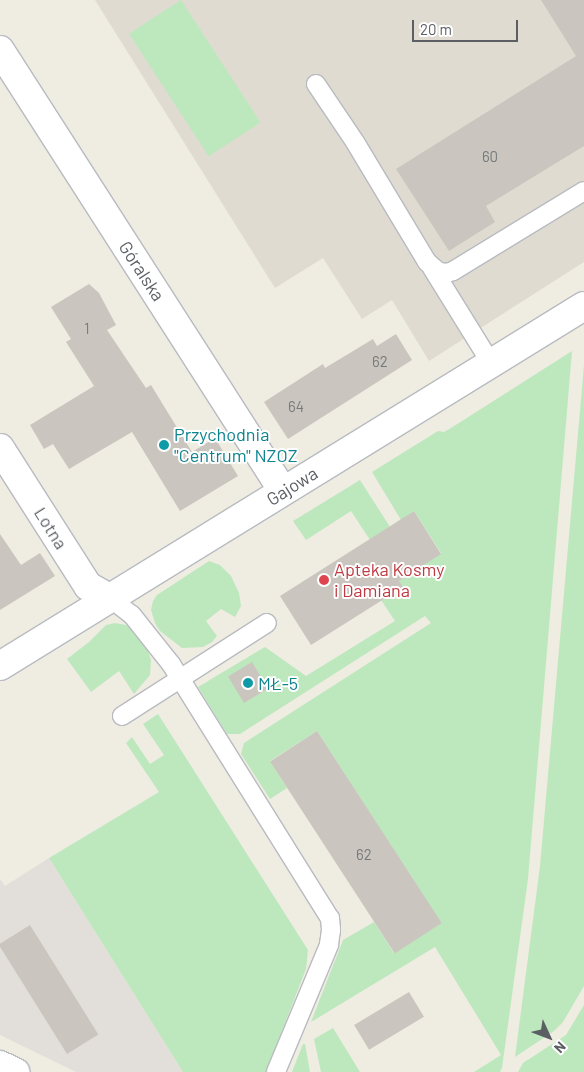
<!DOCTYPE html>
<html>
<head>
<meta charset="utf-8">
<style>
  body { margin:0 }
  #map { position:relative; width:584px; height:1072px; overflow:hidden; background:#efece2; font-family:Barlow,sans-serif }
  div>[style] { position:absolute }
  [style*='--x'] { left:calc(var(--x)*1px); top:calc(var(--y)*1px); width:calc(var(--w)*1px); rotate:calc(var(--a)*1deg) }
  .industrial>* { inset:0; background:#e2dfda }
  .education>* { inset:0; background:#dfdbd1 }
  .green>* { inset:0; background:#bde8bd; transform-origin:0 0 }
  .building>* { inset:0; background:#cac6bf; transform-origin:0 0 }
  .roads { filter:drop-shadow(1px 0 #b8bbc0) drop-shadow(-1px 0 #b8bbc0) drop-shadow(0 1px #b8bbc0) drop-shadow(0 -1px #b8bbc0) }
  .lane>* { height:18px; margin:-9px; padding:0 9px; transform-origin:9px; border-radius:9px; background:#fff }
  .street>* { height:28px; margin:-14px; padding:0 14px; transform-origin:14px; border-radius:14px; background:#fff }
  .secondary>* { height:28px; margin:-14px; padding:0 14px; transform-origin:14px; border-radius:14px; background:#fff }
  .dots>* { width:14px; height:14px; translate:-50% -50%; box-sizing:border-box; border:2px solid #fff; border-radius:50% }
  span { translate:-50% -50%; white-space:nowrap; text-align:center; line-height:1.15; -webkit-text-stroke:4px #fff; paint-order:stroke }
  .number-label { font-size:15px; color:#77797b }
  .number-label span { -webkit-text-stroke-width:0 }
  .street-label { font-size:18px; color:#5b5f64 }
  .culture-label { font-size:18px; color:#0d838f }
  .left { translate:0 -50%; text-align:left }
  .health-label { font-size:18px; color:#be3a42 }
  .north { position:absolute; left:524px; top:1012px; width:50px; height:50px; -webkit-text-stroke:4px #fff; paint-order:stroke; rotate:133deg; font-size:14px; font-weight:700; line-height:20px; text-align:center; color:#5b5f64 }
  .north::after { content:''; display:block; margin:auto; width:18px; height:22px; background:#5b5f64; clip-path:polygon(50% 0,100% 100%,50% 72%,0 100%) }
  .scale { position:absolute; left:412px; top:20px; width:106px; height:22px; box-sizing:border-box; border:2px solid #5b5f64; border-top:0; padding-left:6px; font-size:15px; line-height:18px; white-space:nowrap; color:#5b5f64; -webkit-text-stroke:4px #fff; paint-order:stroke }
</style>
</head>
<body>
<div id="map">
  <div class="industrial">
    <i style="clip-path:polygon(49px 858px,183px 1072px,76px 1072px,0 1035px,0 879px,5px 886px)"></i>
  </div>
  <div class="education">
    <i style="clip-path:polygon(95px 0,584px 0,584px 262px,429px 361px,392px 300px,362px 319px,323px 258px,275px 288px)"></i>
  </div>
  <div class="green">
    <i style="left:181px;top:0;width:146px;height:62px;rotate:57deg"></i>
    <i style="clip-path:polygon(572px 351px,528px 879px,502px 1068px,500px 1072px,474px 1072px,501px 1055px,435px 947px,311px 1022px,343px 940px,374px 922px,394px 953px,441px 923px,317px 731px,270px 761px,287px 788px,270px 799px,241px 754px,244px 743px,431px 623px,425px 616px,240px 734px,227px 734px,198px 687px,265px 647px,306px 676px,395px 621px,381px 600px,402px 587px,399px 581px,441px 553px,414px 511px,401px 520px,372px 472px,438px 431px,444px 432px,451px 428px)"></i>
    <i style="clip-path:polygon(584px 365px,584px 986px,563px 1022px,554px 1031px,515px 1057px,540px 866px)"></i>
    <i style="clip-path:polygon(360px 480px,390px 527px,370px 540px,351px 511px,306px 540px,293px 521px)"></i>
    <i style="clip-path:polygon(209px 561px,220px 565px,231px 576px,239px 593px,241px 606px,235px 617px,221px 609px,206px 621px,217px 636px,212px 642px,203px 647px,182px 648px,160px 631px,155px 623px,151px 610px,153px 601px,157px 595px)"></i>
    <i style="clip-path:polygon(115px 623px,126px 625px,138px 635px,147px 648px,151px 660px,150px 675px,134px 694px,119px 671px,91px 692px,67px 659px,89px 642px,106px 625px)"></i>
    <i style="clip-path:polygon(158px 714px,308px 950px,306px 969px,266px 1072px,183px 1072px,49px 858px,159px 792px,126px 743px,132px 737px,150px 764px,164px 755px,143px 724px)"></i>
    <i style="clip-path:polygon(584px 1005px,584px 1072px,518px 1072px,523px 1063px,566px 1035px)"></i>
    <i style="clip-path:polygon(333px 1028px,360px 1072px,321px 1072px,314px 1039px)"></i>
    <i style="clip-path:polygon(303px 1044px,305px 1044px,310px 1072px,292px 1072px)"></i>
  </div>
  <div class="building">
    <i style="clip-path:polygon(541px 0,584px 0,584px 146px,486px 206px,495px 222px,449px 251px,396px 169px,576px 56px)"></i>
    <i style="clip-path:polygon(89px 284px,99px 293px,116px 325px,107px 330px,146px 388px,151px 385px,192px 452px,215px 438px,238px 476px,180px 511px,132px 432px,69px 469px,53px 444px,44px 449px,30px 425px,94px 386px,66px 342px,71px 339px,51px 307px)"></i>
    <i style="clip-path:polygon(396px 334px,412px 360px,288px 439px,264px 402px,323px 364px,325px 368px,373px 339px,377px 346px)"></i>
    <i style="clip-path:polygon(414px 511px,441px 554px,399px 581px,403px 587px,311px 645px,280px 596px)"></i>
    <i style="clip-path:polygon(0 534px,21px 565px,40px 553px,55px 576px,0 610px)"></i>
    <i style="left:252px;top:662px;width:31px;height:28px;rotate:59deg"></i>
    <i style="left:317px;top:731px;width:229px;height:56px;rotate:57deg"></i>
    <i style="left:30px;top:925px;width:129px;height:37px;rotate:58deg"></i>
    <i style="left:409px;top:992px;width:29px;height:64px;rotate:59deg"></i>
  </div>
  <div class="roads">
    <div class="lane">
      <i style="--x:316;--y:84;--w:70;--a:56.1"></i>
      <i style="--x:355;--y:142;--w:140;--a:59"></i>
      <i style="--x:427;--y:262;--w:16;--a:40"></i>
      <i style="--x:439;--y:272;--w:8;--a:7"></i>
      <i style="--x:447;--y:273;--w:6;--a:-18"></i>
      <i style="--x:453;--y:271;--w:153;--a:-31.4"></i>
      <i style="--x:432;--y:268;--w:112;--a:58.2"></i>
      <i style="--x:110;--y:598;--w:28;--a:38"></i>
      <i style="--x:132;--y:615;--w:63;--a:51.5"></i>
      <i style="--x:171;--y:664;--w:300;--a:58"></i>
      <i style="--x:330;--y:918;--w:12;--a:85"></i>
      <i style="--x:331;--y:930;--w:15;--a:98"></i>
      <i style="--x:329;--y:945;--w:138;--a:112.7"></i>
      <i style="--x:122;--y:716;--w:172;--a:-32.7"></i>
    </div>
    <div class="street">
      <i style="--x:0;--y:50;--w:524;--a:57.31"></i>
      <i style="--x:0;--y:448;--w:164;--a:57.5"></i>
      <i style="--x:88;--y:586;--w:25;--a:29"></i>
      <i style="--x:0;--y:666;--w:686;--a:-31.65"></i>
    </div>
    <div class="secondary">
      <i style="--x:0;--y:1065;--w:17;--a:25"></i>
    </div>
  </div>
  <div class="dots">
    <i style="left:164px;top:445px;background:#0f9aa8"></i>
    <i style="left:324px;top:580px;background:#e0444e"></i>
    <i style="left:248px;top:683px;background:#0f9aa8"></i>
  </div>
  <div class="number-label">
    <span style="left:490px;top:157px">60</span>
    <span style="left:87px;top:329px">1</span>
    <span style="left:380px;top:362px">62</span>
    <span style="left:296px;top:407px">64</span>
    <span style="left:364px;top:855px">62</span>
  </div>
  <div class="street-label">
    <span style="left:142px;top:271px;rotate:57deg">Góralska</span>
    <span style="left:292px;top:486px;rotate:-32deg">Gajowa</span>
    <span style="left:51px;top:528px;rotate:58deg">Lotna</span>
  </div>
  <div class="culture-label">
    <span class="left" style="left:174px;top:445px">Przychodnia<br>"Centrum" NZOZ</span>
    <span class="left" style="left:258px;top:683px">MŁ-5</span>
  </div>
  <div class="health-label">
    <span class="left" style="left:334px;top:580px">Apteka Kosmy<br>i Damiana</span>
  </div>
  <div class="north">N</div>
  <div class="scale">20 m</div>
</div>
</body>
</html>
